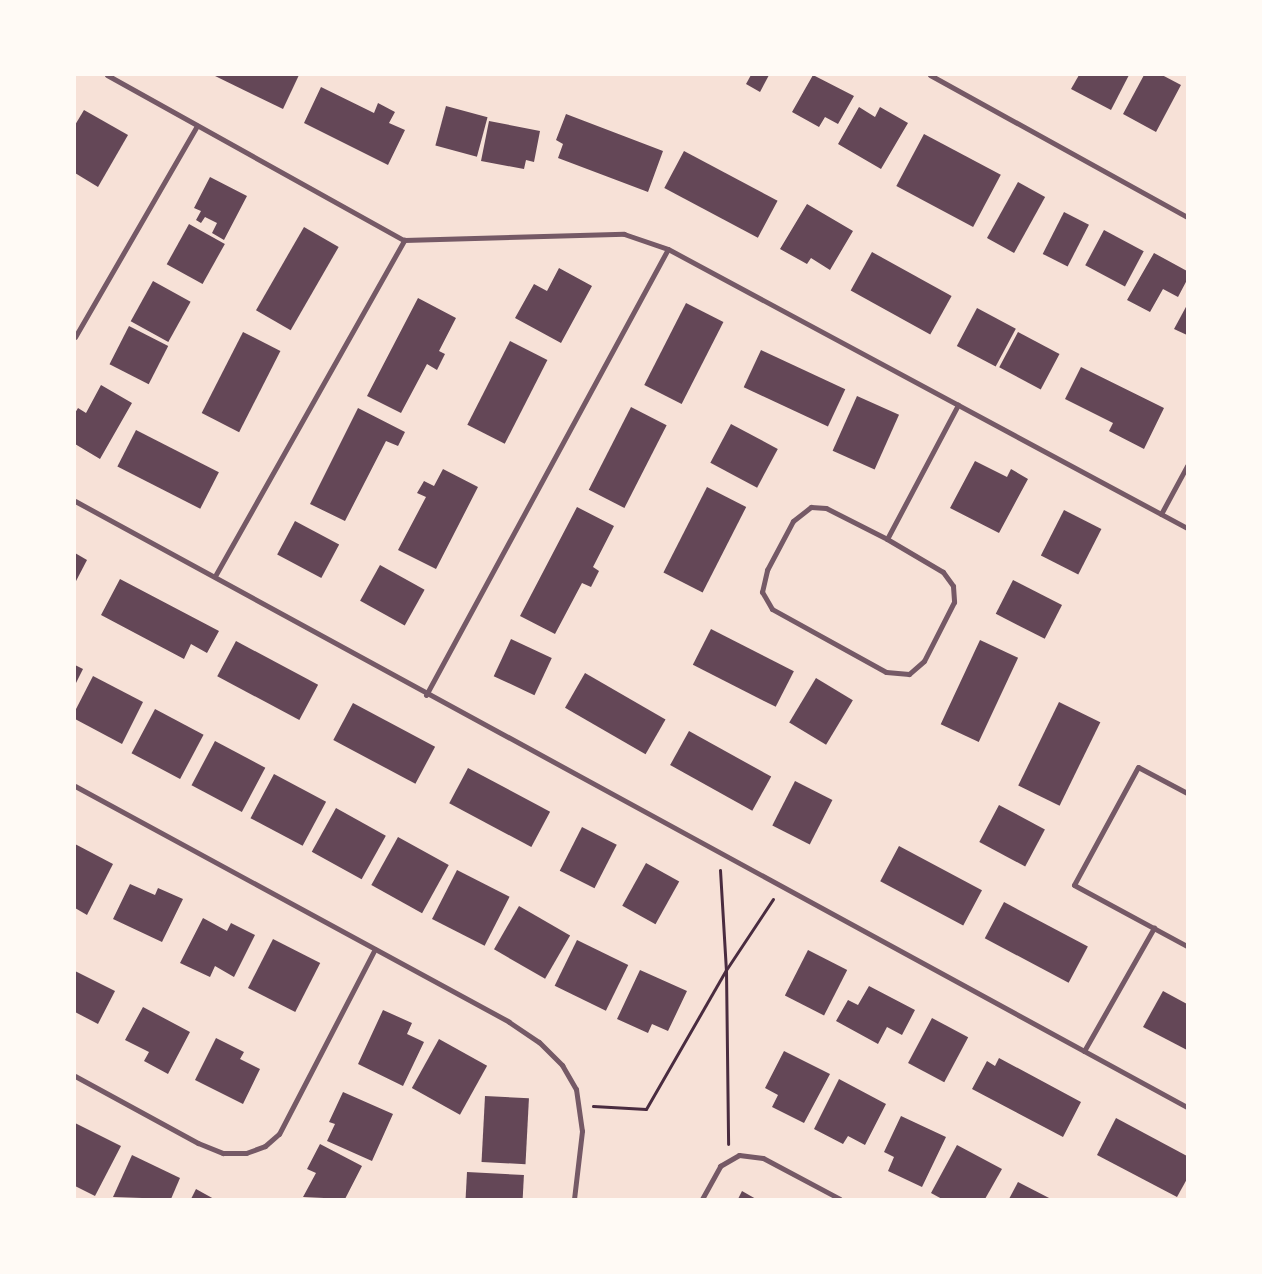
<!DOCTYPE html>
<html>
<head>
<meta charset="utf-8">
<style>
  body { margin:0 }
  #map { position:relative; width:1262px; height:1274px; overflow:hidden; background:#f7e1d7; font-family:Lato,sans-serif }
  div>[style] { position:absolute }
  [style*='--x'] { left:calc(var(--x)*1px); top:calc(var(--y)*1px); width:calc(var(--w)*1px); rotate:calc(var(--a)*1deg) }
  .building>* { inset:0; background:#644757; transform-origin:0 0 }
  .path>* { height:3px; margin:-1.5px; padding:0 1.5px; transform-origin:1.5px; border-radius:1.5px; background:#4a2c40 }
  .minor>* { height:5px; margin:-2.5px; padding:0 2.5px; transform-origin:2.5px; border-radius:2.5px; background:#755966 }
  span { translate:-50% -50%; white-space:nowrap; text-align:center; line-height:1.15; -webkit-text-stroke:4px #fffaf5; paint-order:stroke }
  .frame { position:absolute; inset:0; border:76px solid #fffaf5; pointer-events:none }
</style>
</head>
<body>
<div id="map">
  <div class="building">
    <i style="clip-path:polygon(213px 75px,299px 75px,283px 109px)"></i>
    <i style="clip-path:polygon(751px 75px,769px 75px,760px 92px,746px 84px)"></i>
    <i style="clip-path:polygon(813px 75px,854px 96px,838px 124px,825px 117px,819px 127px,792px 112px)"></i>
    <i style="clip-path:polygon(1079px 75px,1129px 75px,1111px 110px,1071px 89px)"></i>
    <i style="clip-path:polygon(1144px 75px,1162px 75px,1181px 85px,1156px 132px,1123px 114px)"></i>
    <i style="clip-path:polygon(321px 87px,374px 113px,378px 103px,395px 112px,389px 123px,405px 130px,388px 165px,304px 123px)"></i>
    <i style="left:446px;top:106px;width:43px;height:41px;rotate:15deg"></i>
    <i style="clip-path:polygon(859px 107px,875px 117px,880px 107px,908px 123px,881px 169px,838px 144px)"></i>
    <i style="clip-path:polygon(84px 110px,128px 135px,98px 187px,75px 173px,75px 125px)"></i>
    <i style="clip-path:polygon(566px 114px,663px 151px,648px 192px,558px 158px,563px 144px,556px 140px)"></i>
    <i style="clip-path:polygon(489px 121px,540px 131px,534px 162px,526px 160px,524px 169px,481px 161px)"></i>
    <i style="left:924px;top:134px;width:87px;height:59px;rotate:28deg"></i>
    <i style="left:684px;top:151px;width:106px;height:42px;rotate:28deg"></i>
    <i style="clip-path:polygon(210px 177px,247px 196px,224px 240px,212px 233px,217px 223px,205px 217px,201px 223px,196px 220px,201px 211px,194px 208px)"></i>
    <i style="left:1018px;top:182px;width:31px;height:64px;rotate:29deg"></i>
    <i style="clip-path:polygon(807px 204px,853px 231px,830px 270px,811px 258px,807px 264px,780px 249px)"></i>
    <i style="left:1064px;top:212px;width:28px;height:47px;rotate:27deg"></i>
    <i style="left:189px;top:224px;width:41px;height:46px;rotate:29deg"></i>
    <i style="left:304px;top:227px;width:40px;height:96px;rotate:30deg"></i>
    <i style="left:1104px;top:230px;width:45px;height:40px;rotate:28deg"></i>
    <i style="left:872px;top:252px;width:91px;height:44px;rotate:29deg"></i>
    <i style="clip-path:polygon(1154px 253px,1187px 271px,1187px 280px,1178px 297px,1163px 289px,1150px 312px,1127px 300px)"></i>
    <i style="clip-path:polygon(559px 268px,592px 286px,561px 343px,515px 318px,534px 284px,547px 291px)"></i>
    <i style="left:153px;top:281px;width:43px;height:46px;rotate:29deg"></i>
    <i style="clip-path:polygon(418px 298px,456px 318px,439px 351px,445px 354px,437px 370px,427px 364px,401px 413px,367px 396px)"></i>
    <i style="left:686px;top:303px;width:42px;height:92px;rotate:27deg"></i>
    <i style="clip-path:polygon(1187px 305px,1187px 335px,1174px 329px)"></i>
    <i style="left:977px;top:308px;width:44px;height:43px;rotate:28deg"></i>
    <i style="left:129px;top:326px;width:44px;height:43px;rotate:27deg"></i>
    <i style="left:243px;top:332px;width:42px;height:91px;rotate:27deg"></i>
    <i style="left:1018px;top:332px;width:47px;height:40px;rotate:28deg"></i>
    <i style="left:510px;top:341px;width:42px;height:94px;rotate:27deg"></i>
    <i style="left:761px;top:350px;width:93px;height:41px;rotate:25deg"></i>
    <i style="clip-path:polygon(1081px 367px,1164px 408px,1144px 449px,1109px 431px,1113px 423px,1065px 399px)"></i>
    <i style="clip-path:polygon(101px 385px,132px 403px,100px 459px,75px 444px,75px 413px,78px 408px,86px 413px)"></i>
    <i style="left:857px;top:396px;width:46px;height:60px;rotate:24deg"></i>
    <i style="left:631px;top:407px;width:40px;height:93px;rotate:27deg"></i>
    <i style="clip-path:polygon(358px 408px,405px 432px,398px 446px,386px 441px,345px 521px,310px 504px)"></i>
    <i style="left:731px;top:424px;width:53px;height:44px;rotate:28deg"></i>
    <i style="left:136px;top:430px;width:93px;height:41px;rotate:27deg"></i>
    <i style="clip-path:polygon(975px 461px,1007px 477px,1011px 469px,1028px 479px,999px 533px,950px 508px)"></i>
    <i style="clip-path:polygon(443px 469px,478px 487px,436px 569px,398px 550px,426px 497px,417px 493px,424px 481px,434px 486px)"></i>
    <i style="left:707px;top:487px;width:44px;height:96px;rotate:27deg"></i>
    <i style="clip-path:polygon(577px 507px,614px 526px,593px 567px,599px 571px,591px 587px,582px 583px,555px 634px,520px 616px)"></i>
    <i style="left:1064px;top:510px;width:42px;height:51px;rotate:27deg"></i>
    <i style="left:295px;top:521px;width:50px;height:38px;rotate:28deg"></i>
    <i style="clip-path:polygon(75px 553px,87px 560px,75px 583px)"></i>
    <i style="left:380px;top:565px;width:51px;height:41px;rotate:29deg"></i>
    <i style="clip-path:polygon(120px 579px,219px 631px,207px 653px,191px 644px,184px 659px,101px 615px)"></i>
    <i style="left:1013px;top:580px;width:55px;height:38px;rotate:27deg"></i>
    <i style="left:711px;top:629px;width:93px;height:40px;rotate:27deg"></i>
    <i style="left:511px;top:639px;width:45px;height:41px;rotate:25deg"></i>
    <i style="left:980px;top:640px;width:42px;height:93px;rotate:25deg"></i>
    <i style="left:236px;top:641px;width:93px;height:40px;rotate:28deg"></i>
    <i style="clip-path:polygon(75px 665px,83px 669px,75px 685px)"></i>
    <i style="left:585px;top:673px;width:93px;height:40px;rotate:30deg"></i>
    <i style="clip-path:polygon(93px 676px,143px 702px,122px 744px,75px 719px,75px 711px)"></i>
    <i style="left:816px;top:678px;width:43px;height:52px;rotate:31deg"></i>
    <i style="left:1059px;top:702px;width:46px;height:93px;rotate:26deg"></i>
    <i style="left:353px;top:703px;width:93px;height:42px;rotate:28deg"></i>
    <i style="left:155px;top:709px;width:55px;height:50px;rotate:28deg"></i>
    <i style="left:689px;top:731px;width:94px;height:39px;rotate:29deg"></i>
    <i style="left:215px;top:741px;width:57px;height:50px;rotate:28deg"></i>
    <i style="left:468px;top:768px;width:93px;height:40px;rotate:28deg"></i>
    <i style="left:274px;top:774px;width:59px;height:50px;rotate:28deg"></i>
    <i style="left:795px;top:781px;width:42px;height:50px;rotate:27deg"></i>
    <i style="left:999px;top:805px;width:52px;height:42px;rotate:28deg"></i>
    <i style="left:336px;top:808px;width:57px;height:50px;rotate:29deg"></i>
    <i style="left:582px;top:827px;width:39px;height:49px;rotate:27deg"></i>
    <i style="left:398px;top:837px;width:58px;height:55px;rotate:29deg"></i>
    <i style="clip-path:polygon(75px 844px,113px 864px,87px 915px,75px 908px)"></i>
    <i style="left:899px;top:846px;width:94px;height:40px;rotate:28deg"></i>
    <i style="left:646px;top:863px;width:38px;height:49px;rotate:29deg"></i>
    <i style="left:457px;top:870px;width:59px;height:55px;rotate:27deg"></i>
    <i style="clip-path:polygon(130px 884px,155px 895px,158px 888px,183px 899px,162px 942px,113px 919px)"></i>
    <i style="left:1004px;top:902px;width:95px;height:41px;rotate:28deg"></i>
    <i style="left:519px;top:906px;width:59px;height:50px;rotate:30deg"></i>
    <i style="clip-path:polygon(203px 918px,227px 931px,231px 923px,255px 935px,234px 977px,215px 966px,210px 977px,180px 963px)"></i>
    <i style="left:273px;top:939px;width:53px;height:55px;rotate:27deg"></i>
    <i style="left:577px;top:940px;width:57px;height:51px;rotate:26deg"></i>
    <i style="left:808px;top:950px;width:44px;height:51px;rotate:27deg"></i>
    <i style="clip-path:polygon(640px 970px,687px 991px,668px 1031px,652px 1024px,648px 1033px,617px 1019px)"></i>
    <i style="clip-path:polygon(75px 971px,115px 991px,98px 1024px,75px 1012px)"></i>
    <i style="clip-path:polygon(869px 986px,915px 1010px,902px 1035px,887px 1027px,878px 1044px,836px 1021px,848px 1000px,858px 1005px)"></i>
    <i style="clip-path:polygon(1163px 991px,1187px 1004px,1187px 1050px,1143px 1027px)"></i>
    <i style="clip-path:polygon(143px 1007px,190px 1032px,168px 1074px,144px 1061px,149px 1052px,125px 1040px)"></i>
    <i style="clip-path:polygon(383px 1010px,412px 1023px,407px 1034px,424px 1042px,403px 1086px,358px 1064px)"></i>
    <i style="left:932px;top:1018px;width:41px;height:51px;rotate:28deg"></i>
    <i style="clip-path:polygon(216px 1038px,244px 1052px,240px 1059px,260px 1069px,243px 1104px,195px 1080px)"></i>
    <i style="left:439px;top:1039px;width:55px;height:56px;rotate:29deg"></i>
    <i style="clip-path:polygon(784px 1051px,830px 1074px,804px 1123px,772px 1107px,778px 1095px,765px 1088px)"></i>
    <i style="clip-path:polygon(999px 1058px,1081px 1102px,1063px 1137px,972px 1089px,987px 1061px,995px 1066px)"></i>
    <i style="clip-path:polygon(839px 1079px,886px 1104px,865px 1145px,848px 1136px,843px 1144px,814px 1129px)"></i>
    <i style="clip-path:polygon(343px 1092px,393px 1114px,372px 1161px,327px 1141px,335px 1124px,329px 1122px)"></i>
    <i style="left:485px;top:1096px;width:44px;height:66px;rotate:3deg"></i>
    <i style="clip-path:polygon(901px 1116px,946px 1137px,922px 1187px,888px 1171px,894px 1157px,884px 1152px)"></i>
    <i style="clip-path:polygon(1116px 1118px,1187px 1156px,1187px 1179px,1177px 1197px,1097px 1155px)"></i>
    <i style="clip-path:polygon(75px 1123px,121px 1146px,95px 1196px,75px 1186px)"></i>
    <i style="clip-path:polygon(320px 1144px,362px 1166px,345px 1199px,303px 1197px,316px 1173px,307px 1169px)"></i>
    <i style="clip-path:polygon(957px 1145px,1002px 1169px,985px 1199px,942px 1199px,931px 1193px)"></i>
    <i style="clip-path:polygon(132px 1155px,180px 1178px,171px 1199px,113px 1197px)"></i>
    <i style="left:467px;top:1172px;width:57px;height:27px;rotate:3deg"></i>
    <i style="clip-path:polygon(1018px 1182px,1051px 1199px,1009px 1199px)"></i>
    <i style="clip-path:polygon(196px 1189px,214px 1199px,191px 1199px)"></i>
    <i style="clip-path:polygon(742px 1191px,756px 1199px,738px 1199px)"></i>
  </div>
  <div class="path">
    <i style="--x:720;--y:870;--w:100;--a:86.6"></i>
    <i style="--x:726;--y:970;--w:174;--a:89.3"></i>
    <i style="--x:593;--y:1106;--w:53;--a:3.2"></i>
    <i style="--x:646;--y:1109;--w:160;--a:-60.1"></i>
    <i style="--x:726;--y:970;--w:85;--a:-56.5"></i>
  </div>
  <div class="minor">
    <i style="--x:107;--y:75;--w:340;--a:29.1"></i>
    <i style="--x:404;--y:240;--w:220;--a:-1.6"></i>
    <i style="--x:624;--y:234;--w:46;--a:18.8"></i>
    <i style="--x:668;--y:249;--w:589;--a:28.26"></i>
    <i style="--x:930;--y:75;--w:294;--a:28.9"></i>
    <i style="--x:75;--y:337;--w:244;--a:-60"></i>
    <i style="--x:75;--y:501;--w:1266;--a:28.59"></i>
    <i style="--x:811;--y:507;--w:15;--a:4"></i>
    <i style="--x:826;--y:508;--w:68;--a:26.9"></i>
    <i style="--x:887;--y:539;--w:65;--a:30.5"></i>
    <i style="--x:943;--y:572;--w:17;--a:54"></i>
    <i style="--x:953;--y:586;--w:16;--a:86"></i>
    <i style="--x:954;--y:602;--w:66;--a:117"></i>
    <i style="--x:924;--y:661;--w:20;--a:139"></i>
    <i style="--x:909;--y:674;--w:23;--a:-175"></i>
    <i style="--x:886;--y:672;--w:130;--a:-151.1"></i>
    <i style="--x:772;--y:609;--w:20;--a:-120"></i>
    <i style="--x:762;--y:592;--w:23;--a:-77"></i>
    <i style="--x:767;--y:570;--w:55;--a:-62"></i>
    <i style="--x:793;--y:521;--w:23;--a:-38"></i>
    <i style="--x:1161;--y:514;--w:55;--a:-61.6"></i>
    <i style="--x:887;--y:539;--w:152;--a:-62.1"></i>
    <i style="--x:215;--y:576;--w:386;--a:-60.6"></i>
    <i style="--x:426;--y:695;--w:507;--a:-61.52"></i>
    <i style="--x:75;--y:786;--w:494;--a:28.5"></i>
    <i style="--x:509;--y:1022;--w:36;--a:34"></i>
    <i style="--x:539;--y:1042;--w:33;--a:45"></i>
    <i style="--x:562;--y:1065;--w:28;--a:60"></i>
    <i style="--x:576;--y:1089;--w:42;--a:81.9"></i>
    <i style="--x:582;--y:1131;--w:68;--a:96.7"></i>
    <i style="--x:1187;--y:793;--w:55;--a:-152"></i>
    <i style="--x:1138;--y:767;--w:134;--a:118.5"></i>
    <i style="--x:1074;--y:885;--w:128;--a:28.4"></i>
    <i style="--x:1084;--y:1051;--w:142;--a:-60.4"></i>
    <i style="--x:75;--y:1076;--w:140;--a:28.6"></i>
    <i style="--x:198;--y:1143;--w:27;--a:22"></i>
    <i style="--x:223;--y:1153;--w:23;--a:0"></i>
    <i style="--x:246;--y:1153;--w:20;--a:-20"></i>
    <i style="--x:265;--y:1146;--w:18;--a:-41"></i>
    <i style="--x:279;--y:1134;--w:208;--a:-62.6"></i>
    <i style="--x:702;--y:1199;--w:38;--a:-61"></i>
    <i style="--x:720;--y:1166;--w:22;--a:-30"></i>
    <i style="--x:739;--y:1155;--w:24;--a:7"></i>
    <i style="--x:763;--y:1158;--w:87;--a:28"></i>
  </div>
  <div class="frame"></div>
</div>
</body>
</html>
